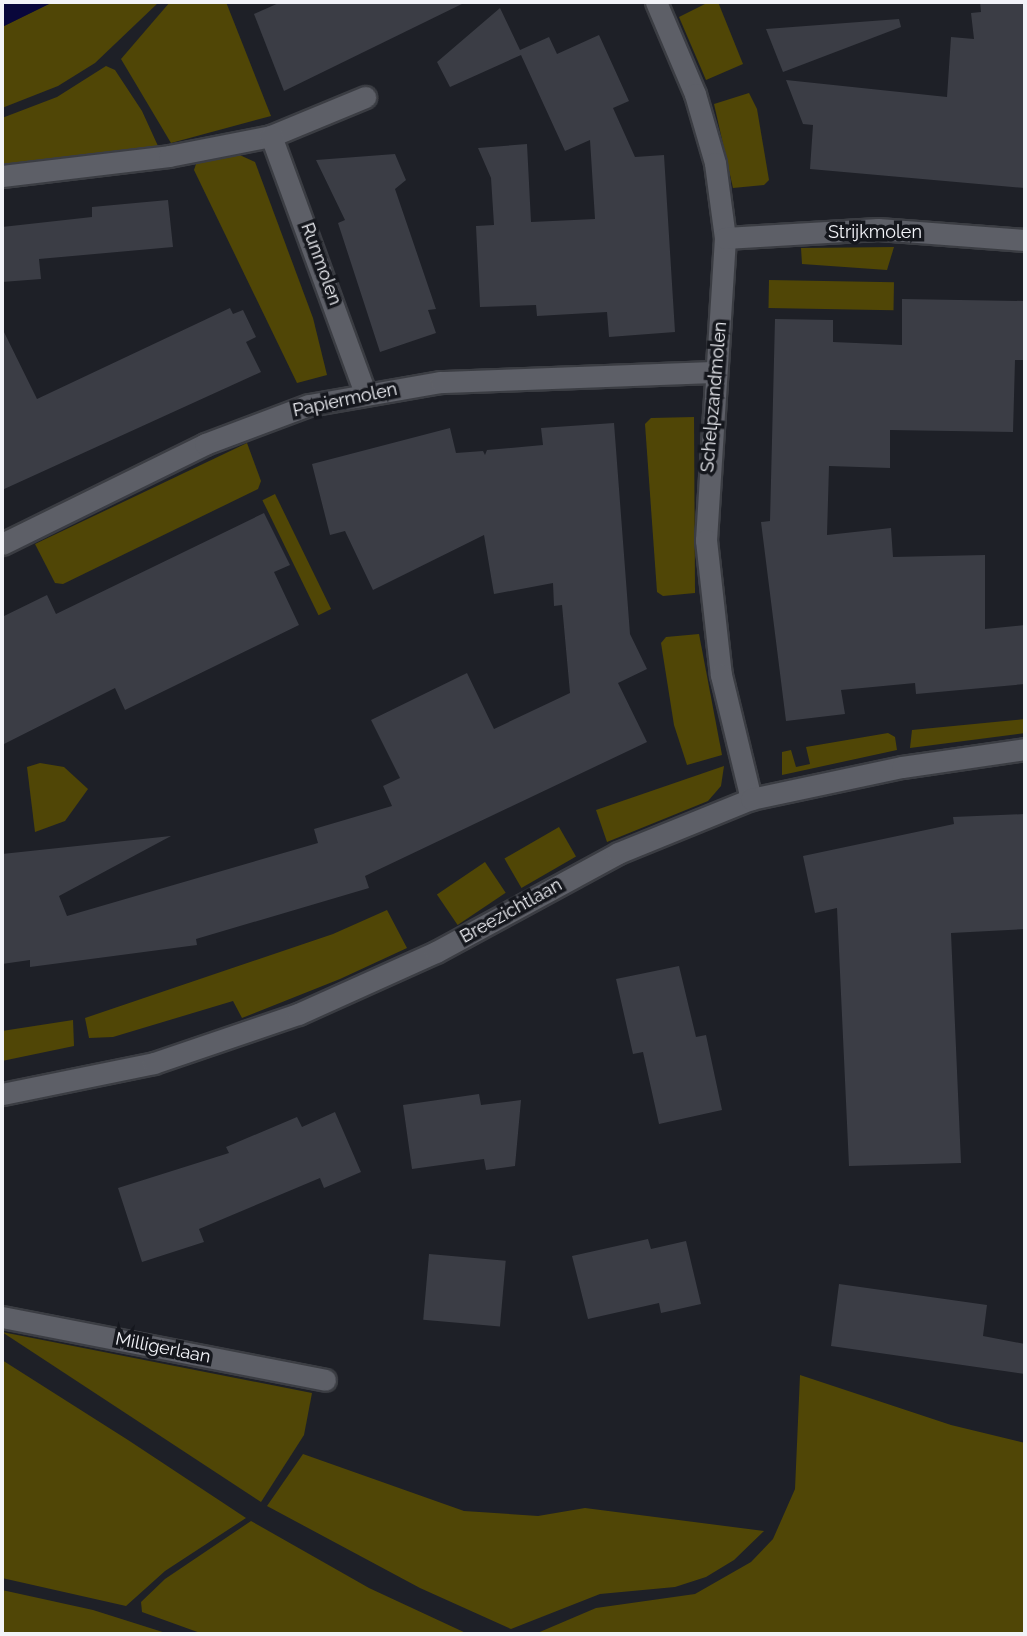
<!DOCTYPE html>
<html>
<head>
<meta charset="utf-8">
<style>
  body { margin:0 }
  #map { position:relative; width:1027px; height:1636px; overflow:hidden; background:#1e2027; font-family:Raleway,sans-serif }
  div>[style] { position:absolute }
  [style*='--x'] { left:calc(var(--x)*1px); top:calc(var(--y)*1px); width:calc(var(--w)*1px); rotate:calc(var(--a)*1deg) }
  .green>* { inset:0; background:#504606; transform-origin:0 0 }
  .water>* { inset:0; background:#09073b }
  .building>* { inset:0; background:#3b3d45; transform-origin:0 0 }
  .roads { filter:drop-shadow(2px 0 #3b3d43) drop-shadow(-2px 0 #3b3d43) drop-shadow(0 2px #3b3d43) drop-shadow(0 -2px #3b3d43) }
  .minor>* { height:21px; margin:-10.5px; padding:0 10.5px; transform-origin:10.5px; border-radius:10.5px; background:#5d5f67 }
  span { translate:-50% -50%; white-space:nowrap; text-align:center; line-height:1.15; -webkit-text-stroke:7px #15171d; paint-order:stroke }
  .street-label { font-size:18px; color:#f2f3f8 }
  .frame { position:absolute; inset:0; border:4px solid #f2f3f8; pointer-events:none }
</style>
</head>
<body>
<div id="map">
  <div class="green">
    <i style="clip-path:polygon(53px 2px,159px 2px,95px 63px,58px 86px,2px 108px,2px 27px)"></i>
    <i style="clip-path:polygon(170px 2px,226px 2px,271px 116px,171px 143px,121px 59px)"></i>
    <i style="clip-path:polygon(709px 2px,718px 2px,743px 64px,706px 80px,679px 17px)"></i>
    <i style="clip-path:polygon(106px 66px,115px 70px,142px 111px,158px 146px,2px 165px,2px 118px,57px 97px)"></i>
    <i style="clip-path:polygon(749px 93px,757px 109px,769px 180px,764px 185px,733px 188px,714px 104px)"></i>
    <i style="clip-path:polygon(233px 152px,255px 162px,313px 318px,327px 375px,297px 383px,194px 170px,197px 161px)"></i>
    <i style="clip-path:polygon(894px 247px,887px 270px,802px 264px,801px 248px)"></i>
    <i style="left:769px;top:280px;width:125px;height:28px;rotate:1deg"></i>
    <i style="clip-path:polygon(694px 417px,695px 593px,663px 596px,657px 592px,645px 424px,651px 418px)"></i>
    <i style="clip-path:polygon(247px 443px,261px 481px,258px 489px,63px 584px,55px 583px,35px 544px)"></i>
    <i style="left:275px;top:494px;width:128px;height:14px;rotate:64deg"></i>
    <i style="clip-path:polygon(699px 634px,722px 755px,687px 765px,674px 725px,661px 643px,666px 637px)"></i>
    <i style="clip-path:polygon(1025px 719px,1025px 733px,910px 748px,912px 730px)"></i>
    <i style="clip-path:polygon(888px 733px,895px 737px,897px 750px,782px 775px,782px 752px,791px 750px,796px 767px,810px 764px,806px 747px)"></i>
    <i style="clip-path:polygon(40px 763px,64px 767px,88px 789px,65px 821px,35px 832px,27px 767px)"></i>
    <i style="clip-path:polygon(724px 766px,721px 786px,708px 801px,607px 842px,596px 810px)"></i>
    <i style="left:559px;top:827px;width:34px;height:63px;rotate:60deg"></i>
    <i style="left:485px;top:862px;width:37px;height:58px;rotate:56deg"></i>
    <i style="clip-path:polygon(387px 910px,407px 948px,340px 979px,242px 1018px,233px 1001px,113px 1037px,89px 1038px,85px 1018px,333px 934px)"></i>
    <i style="clip-path:polygon(73px 1020px,74px 1046px,2px 1061px,2px 1031px)"></i>
    <i style="clip-path:polygon(2px 1332px,312px 1393px,304px 1435px,261px 1502px)"></i>
    <i style="clip-path:polygon(2px 1360px,128px 1440px,246px 1518px,165px 1571px,126px 1606px,2px 1578px)"></i>
    <i style="clip-path:polygon(800px 1375px,951px 1425px,1025px 1443px,1025px 1634px,535px 1634px,596px 1608px,695px 1594px,751px 1562px,773px 1539px,795px 1489px)"></i>
    <i style="clip-path:polygon(303px 1454px,464px 1511px,538px 1516px,585px 1508px,764px 1531px,734px 1560px,706px 1577px,675px 1587px,600px 1594px,511px 1629px,420px 1588px,267px 1506px)"></i>
    <i style="clip-path:polygon(251px 1521px,369px 1588px,468px 1634px,203px 1634px,142px 1612px,141px 1602px,165px 1579px)"></i>
    <i style="clip-path:polygon(2px 1590px,93px 1610px,169px 1634px,2px 1634px)"></i>
  </div>
  <div class="water">
    <i style="clip-path:polygon(2px 2px,53px 2px,2px 27px)"></i>
  </div>
  <div class="building">
    <i style="clip-path:polygon(281px 2px,466px 2px,284px 91px,254px 14px)"></i>
    <i style="clip-path:polygon(980px 2px,1025px 2px,1025px 188px,810px 169px,813px 125px,803px 124px,786px 80px,947px 97px,951px 37px,974px 39px,971px 13px,981px 12px)"></i>
    <i style="clip-path:polygon(500px 8px,520px 50px,549px 37px,557px 54px,599px 35px,629px 101px,613px 108px,635px 157px,664px 155px,675px 332px,609px 337px,607px 312px,537px 316px,536px 305px,480px 307px,476px 226px,494px 225px,491px 178px,478px 148px,527px 144px,531px 222px,595px 219px,590px 140px,565px 151px,521px 55px,450px 87px,437px 62px)"></i>
    <i style="clip-path:polygon(899px 19px,901px 27px,783px 72px,766px 29px)"></i>
    <i style="clip-path:polygon(395px 154px,406px 180px,395px 189px,436px 309px,428px 310px,436px 333px,380px 352px,338px 223px,345px 220px,316px 160px)"></i>
    <i style="clip-path:polygon(168px 200px,173px 247px,39px 259px,41px 279px,2px 282px,2px 227px,92px 217px,92px 207px)"></i>
    <i style="clip-path:polygon(902px 299px,1025px 301px,1025px 360px,1015px 360px,1013px 432px,890px 430px,890px 468px,829px 466px,827px 535px,891px 528px,893px 557px,985px 555px,985px 629px,1025px 625px,1025px 684px,916px 694px,915px 683px,841px 690px,845px 714px,786px 721px,761px 522px,770px 521px,775px 319px,833px 320px,833px 342px,902px 345px)"></i>
    <i style="clip-path:polygon(230px 308px,233px 314px,243px 310px,256px 337px,246px 342px,261px 372px,2px 490px,2px 328px,37px 399px)"></i>
    <i style="clip-path:polygon(614px 423px,630px 634px,647px 669px,618px 683px,647px 742px,365px 876px,369px 888px,196px 939px,197px 945px,30px 967px,30px 960px,2px 964px,2px 854px,171px 836px,59px 896px,67px 916px,318px 843px,314px 829px,392px 806px,383px 786px,400px 778px,371px 720px,467px 673px,494px 729px,570px 693px,562px 605px,554px 606px,553px 583px,494px 594px,484px 535px,373px 590px,345px 531px,330px 535px,312px 464px,450px 428px,456px 453px,483px 451px,485px 455px,487px 450px,543px 445px,541px 428px)"></i>
    <i style="clip-path:polygon(264px 513px,290px 565px,274px 572px,299px 625px,125px 710px,115px 688px,2px 745px,2px 617px,47px 595px,56px 614px)"></i>
    <i style="clip-path:polygon(1025px 814px,1025px 929px,951px 933px,961px 1163px,849px 1166px,837px 908px,815px 913px,803px 856px,954px 824px,953px 817px)"></i>
    <i style="clip-path:polygon(679px 966px,696px 1037px,706px 1035px,722px 1110px,659px 1124px,643px 1052px,633px 1054px,616px 979px)"></i>
    <i style="clip-path:polygon(479px 1094px,481px 1105px,521px 1100px,515px 1166px,486px 1170px,484px 1159px,412px 1169px,403px 1105px)"></i>
    <i style="clip-path:polygon(335px 1112px,361px 1172px,324px 1188px,320px 1178px,199px 1229px,204px 1242px,142px 1262px,118px 1188px,229px 1153px,226px 1147px,297px 1117px,302px 1127px)"></i>
    <i style="clip-path:polygon(648px 1239px,651px 1249px,686px 1241px,701px 1304px,661px 1313px,659px 1303px,588px 1319px,572px 1256px)"></i>
    <i style="left:429px;top:1254px;width:77px;height:66px;rotate:5deg"></i>
    <i style="clip-path:polygon(839px 1284px,987px 1305px,983px 1336px,1025px 1344px,1025px 1374px,831px 1346px)"></i>
  </div>
  <div class="roads">
    <div class="minor">
      <i style="--x:656;--y:2;--w:100;--a:67"></i>
      <i style="--x:695;--y:94;--w:72;--a:73.8"></i>
      <i style="--x:715;--y:163;--w:76;--a:82.4"></i>
      <i style="--x:725;--y:238;--w:303;--a:93.6"></i>
      <i style="--x:706;--y:540;--w:136;--a:83.7"></i>
      <i style="--x:721;--y:675;--w:128;--a:76.4"></i>
      <i style="--x:271;--y:136;--w:102;--a:-22.5"></i>
      <i style="--x:2;--y:176;--w:168;--a:-6.8"></i>
      <i style="--x:169;--y:156;--w:104;--a:-11.1"></i>
      <i style="--x:271;--y:136;--w:274;--a:69.9"></i>
      <i style="--x:725;--y:238;--w:153;--a:-3.4"></i>
      <i style="--x:878;--y:229;--w:147;--a:4.3"></i>
      <i style="--x:2;--y:544;--w:226;--a:-26.2"></i>
      <i style="--x:205;--y:444;--w:111;--a:-20.6"></i>
      <i style="--x:309;--y:405;--w:134;--a:-9.9"></i>
      <i style="--x:441;--y:382;--w:275;--a:-2.1"></i>
      <i style="--x:2;--y:1094;--w:155;--a:-11.5"></i>
      <i style="--x:154;--y:1063;--w:152;--a:-18.8"></i>
      <i style="--x:298;--y:1014;--w:151;--a:-24.2"></i>
      <i style="--x:436;--y:952;--w:207;--a:-28.5"></i>
      <i style="--x:618;--y:853;--w:144;--a:-22.1"></i>
      <i style="--x:751;--y:799;--w:154;--a:-12"></i>
      <i style="--x:902;--y:767;--w:124;--a:-8.3"></i>
      <i style="--x:2;--y:1317;--w:329;--a:11"></i>
    </div>
  </div>
  <div class="street-label">
    <span style="left:875px;top:232px">Strijkmolen</span>
    <span style="left:321px;top:264px;rotate:70deg">Runmolen</span>
    <span style="left:714px;top:397px;rotate:-85deg">Schelpzandmolen</span>
    <span style="left:345px;top:400px;rotate:-12deg">Papiermolen</span>
    <span style="left:511px;top:911px;rotate:-29deg">Breezichtlaan</span>
    <span style="left:163px;top:1348px;rotate:11deg">Milligerlaan</span>
  </div>
  <div class="frame"></div>
</div>
</body>
</html>
